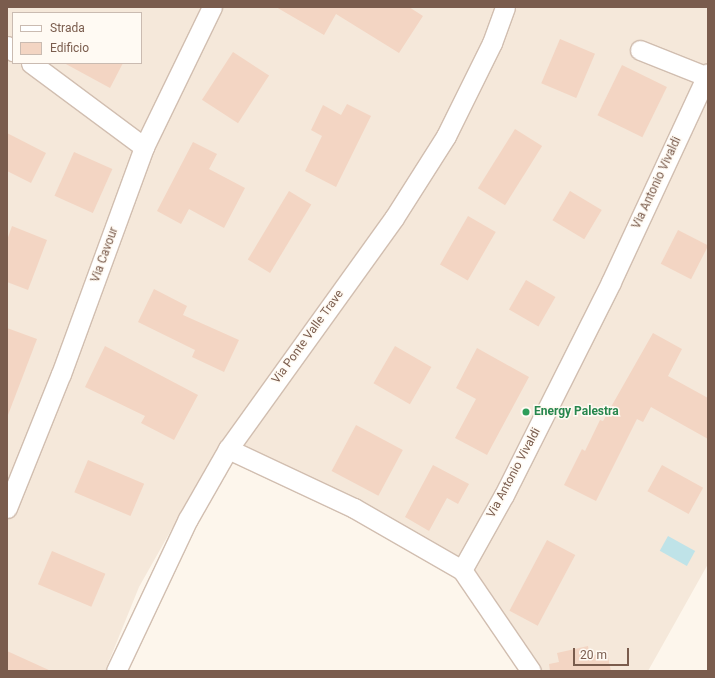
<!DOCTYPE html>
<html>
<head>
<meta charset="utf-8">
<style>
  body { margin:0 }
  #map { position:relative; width:715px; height:678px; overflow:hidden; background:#fdf6ec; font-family:Roboto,sans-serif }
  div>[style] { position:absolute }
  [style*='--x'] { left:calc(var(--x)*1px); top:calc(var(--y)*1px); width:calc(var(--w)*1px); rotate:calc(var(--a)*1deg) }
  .residential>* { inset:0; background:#f5e8da }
  .water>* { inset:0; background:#bfe3e8; transform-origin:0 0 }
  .building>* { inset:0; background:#f3d5c3; transform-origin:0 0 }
  .roads { filter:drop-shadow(1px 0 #d1beb0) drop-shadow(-1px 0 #d1beb0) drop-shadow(0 1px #d1beb0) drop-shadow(0 -1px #d1beb0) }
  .minor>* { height:19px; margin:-9.5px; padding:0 9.5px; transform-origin:9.5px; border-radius:9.5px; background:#fff }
  .dots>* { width:11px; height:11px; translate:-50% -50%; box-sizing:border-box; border:2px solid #fffaf3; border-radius:50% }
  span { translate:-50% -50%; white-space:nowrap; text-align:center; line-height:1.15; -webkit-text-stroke:3px #fffaf3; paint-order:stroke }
  .street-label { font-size:12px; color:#7a5c4d }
  .leisure-label { font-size:12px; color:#27864d; font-weight:700 }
  .left { translate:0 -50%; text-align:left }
  .frame { position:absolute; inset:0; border:8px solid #7a5c4d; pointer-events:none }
  .legend { position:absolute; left:12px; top:12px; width:130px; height:52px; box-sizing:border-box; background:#fffaf3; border:1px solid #cabbb1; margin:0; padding:5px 7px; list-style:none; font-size:12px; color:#7a5c4d }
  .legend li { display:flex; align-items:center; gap:8px; height:20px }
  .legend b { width:20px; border:1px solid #cabbb1 }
  .scale { position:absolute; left:573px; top:648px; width:56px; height:18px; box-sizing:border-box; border:2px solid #7a5c4d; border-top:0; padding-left:5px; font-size:12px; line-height:14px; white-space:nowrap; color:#7a5c4d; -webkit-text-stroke:3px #fffaf3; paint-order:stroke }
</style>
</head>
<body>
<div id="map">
  <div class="residential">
    <i style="clip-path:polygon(evenodd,7px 7px,708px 7px,708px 564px,648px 671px,539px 671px,448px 550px,355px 502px,222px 440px,139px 587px,105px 671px,7px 671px,7px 7px,13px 13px,141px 13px,141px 63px,13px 63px,13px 13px)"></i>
  </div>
  <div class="water">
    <i style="left:668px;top:536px;width:31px;height:17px;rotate:29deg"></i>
  </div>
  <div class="building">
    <i style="clip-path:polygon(276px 7px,409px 7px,423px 16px,399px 53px,336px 14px,324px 35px)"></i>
    <i style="left:560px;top:39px;width:38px;height:48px;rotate:23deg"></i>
    <i style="left:233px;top:52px;width:43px;height:57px;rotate:33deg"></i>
    <i style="clip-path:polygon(64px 63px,123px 63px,110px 88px)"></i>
    <i style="left:622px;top:65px;width:50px;height:56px;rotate:26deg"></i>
    <i style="clip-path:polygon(347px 104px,371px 116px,336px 187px,305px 171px,322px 136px,311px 130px,323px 105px,341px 115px)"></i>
    <i style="left:515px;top:129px;width:32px;height:70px;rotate:32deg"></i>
    <i style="clip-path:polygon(7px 133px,46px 153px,31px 183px,7px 171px)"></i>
    <i style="clip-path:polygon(193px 142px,217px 154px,209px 169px,245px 188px,224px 228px,189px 209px,181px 224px,157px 211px)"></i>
    <i style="left:74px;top:152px;width:42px;height:48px;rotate:24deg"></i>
    <i style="left:289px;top:191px;width:26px;height:80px;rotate:31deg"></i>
    <i style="left:570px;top:191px;width:37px;height:34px;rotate:31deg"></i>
    <i style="left:468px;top:216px;width:32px;height:56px;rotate:30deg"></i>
    <i style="clip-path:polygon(12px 226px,47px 240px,28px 290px,7px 282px,7px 240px)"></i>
    <i style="left:678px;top:230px;width:34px;height:38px;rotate:27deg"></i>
    <i style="left:526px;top:280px;width:34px;height:34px;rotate:30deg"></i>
    <i style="clip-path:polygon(154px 289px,187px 306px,183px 315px,239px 340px,224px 372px,192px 357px,195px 350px,138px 322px)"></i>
    <i style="clip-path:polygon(7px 328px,37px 339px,8px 415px,7px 415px)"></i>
    <i style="clip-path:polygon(653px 333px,682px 349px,668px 376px,708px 398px,708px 439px,651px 407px,643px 422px,637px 419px,596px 501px,564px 485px,582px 449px,585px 451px,600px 420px,603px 421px)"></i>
    <i style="clip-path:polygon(105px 346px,198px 395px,174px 440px,141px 423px,145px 416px,85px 387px)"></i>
    <i style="left:395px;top:346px;width:42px;height:43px;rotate:30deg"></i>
    <i style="clip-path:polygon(477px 348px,529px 377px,487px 455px,455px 438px,476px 399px,456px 388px)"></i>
    <i style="left:356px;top:425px;width:53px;height:52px;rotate:28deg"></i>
    <i style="left:88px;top:460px;width:61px;height:35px;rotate:23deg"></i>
    <i style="clip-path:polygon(433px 465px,469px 484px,458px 504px,447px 498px,429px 531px,405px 517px)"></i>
    <i style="left:662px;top:465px;width:47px;height:30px;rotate:29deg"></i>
    <i style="left:547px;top:540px;width:32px;height:80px;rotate:28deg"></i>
    <i style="left:52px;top:551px;width:58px;height:36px;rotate:23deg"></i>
    <i style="clip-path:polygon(588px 646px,590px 656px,607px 652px,611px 671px,550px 671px,549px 664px,559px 662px,557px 653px)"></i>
    <i style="clip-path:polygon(7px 651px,51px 671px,7px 671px)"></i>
  </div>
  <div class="roads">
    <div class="minor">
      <i style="--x:7;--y:46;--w:8;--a:40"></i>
      <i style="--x:640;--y:50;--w:73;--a:21.7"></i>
      <i style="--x:31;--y:63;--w:141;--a:36.6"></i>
      <i style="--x:228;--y:449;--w:139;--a:25.1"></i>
      <i style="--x:354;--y:508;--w:125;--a:29.9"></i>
      <i style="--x:462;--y:570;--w:86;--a:-60.8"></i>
      <i style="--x:504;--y:495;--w:238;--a:-63.3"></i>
      <i style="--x:611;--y:282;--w:230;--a:-65.1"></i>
      <i style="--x:7;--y:508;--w:144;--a:-68.1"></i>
      <i style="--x:61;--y:374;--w:242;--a:-69.9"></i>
      <i style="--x:144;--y:147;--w:156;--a:-64.1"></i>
      <i style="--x:462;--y:570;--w:122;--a:55.7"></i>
      <i style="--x:116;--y:671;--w:168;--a:-64.7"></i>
      <i style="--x:188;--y:519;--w:81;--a:-60.3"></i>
      <i style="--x:228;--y:449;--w:284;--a:-54.3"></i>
      <i style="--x:394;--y:218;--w:97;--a:-57.6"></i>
      <i style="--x:446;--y:136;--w:104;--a:-63.7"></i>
      <i style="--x:492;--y:43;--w:38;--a:-70"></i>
    </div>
  </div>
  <div class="dots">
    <i style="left:526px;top:412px;background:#2e9e5b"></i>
  </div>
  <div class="street-label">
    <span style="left:657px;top:183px;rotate:-65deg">Via Antonio Vivaldi</span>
    <span style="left:105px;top:255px;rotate:-70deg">Via Cavour</span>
    <span style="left:308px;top:337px;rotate:-54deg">Via Ponte Valle Trave</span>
    <span style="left:514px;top:473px;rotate:-62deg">Via Antonio Vivaldi</span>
  </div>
  <div class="leisure-label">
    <span class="left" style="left:534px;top:412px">Energy Palestra</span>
  </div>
  <div class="frame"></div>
  <ul class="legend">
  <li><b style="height:5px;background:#fff"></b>Strada</li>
  <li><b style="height:11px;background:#f3d5c3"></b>Edificio</li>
  </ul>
  <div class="scale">20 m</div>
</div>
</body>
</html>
